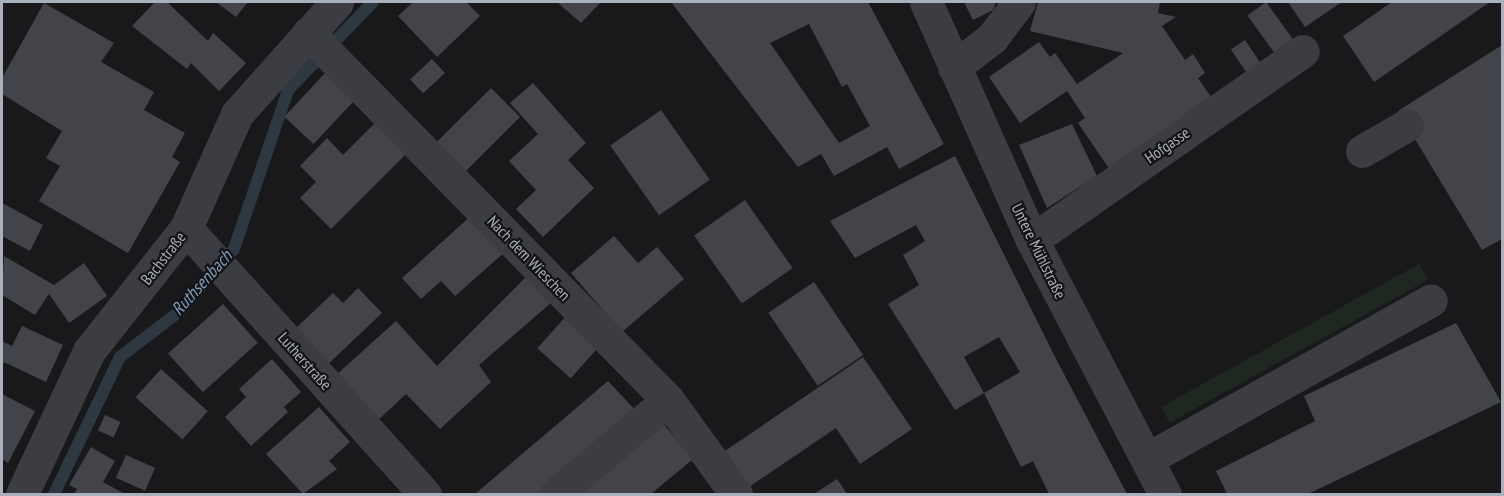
<!DOCTYPE html>
<html>
<head>
<meta charset="utf-8">
<style>
  body { margin:0 }
  #map { position:relative; width:1504px; height:496px; overflow:hidden; background:#19191c; font-family:"PT Sans Narrow",sans-serif }
  div>[style] { position:absolute }
  [style*='--x'] { left:calc(var(--x)*1px); top:calc(var(--y)*1px); width:calc(var(--w)*1px); rotate:calc(var(--a)*1deg) }
  .green>* { inset:0; background:#1e2720; transform-origin:0 0 }
  .stream>* { height:12px; margin:-6px; padding:0 6px; transform-origin:6px; border-radius:6px; background:#2d3841 }
  .building>* { inset:0; background:#434449; transform-origin:0 0 }
  .minor>* { height:33px; margin:-16.5px; padding:0 16.5px; transform-origin:16.5px; border-radius:16.5px; background:#3c3c43 }
  span { translate:-50% -50%; white-space:nowrap; text-align:center; line-height:1.15; -webkit-text-stroke:4.5px #141417; paint-order:stroke }
  .street-label { font-size:16px; color:#aaafbc }
  .water-label { font-size:18px; color:#7f9bba; font-style:italic }
  .frame { position:absolute; inset:0; border:3px solid #aaafbc; pointer-events:none }
</style>
</head>
<body>
<div id="map">
  <div class="green">
    <i style="left:1419px;top:264px;width:18px;height:295px;rotate:61deg"></i>
  </div>
  <div class="stream">
    <i style="--x:54;--y:494;--w:152;--a:-64.3"></i>
    <i style="--x:120;--y:357;--w:76;--a:-37.5"></i>
    <i style="--x:180;--y:311;--w:82;--a:-48.9"></i>
    <i style="--x:234;--y:249;--w:168;--a:-71.2"></i>
    <i style="--x:288;--y:90;--w:122;--a:-46"></i>
  </div>
  <div class="building">
    <i style="clip-path:polygon(155px 2px,167px 2px,208px 41px,213px 33px,246px 63px,219px 91px,191px 63px,187px 69px,132px 26px)"></i>
    <i style="clip-path:polygon(216px 2px,248px 2px,236px 17px)"></i>
    <i style="clip-path:polygon(413px 2px,466px 2px,480px 16px,437px 57px,398px 16px)"></i>
    <i style="clip-path:polygon(557px 2px,601px 2px,581px 23px)"></i>
    <i style="clip-path:polygon(evenodd,671px 2px,868px 2px,944px 144px,899px 169px,887px 147px,834px 176px,821px 154px,798px 167px,671px 2px,809px 24px,842px 87px,847px 84px,870px 126px,839px 143px,770px 43px,809px 24px)"></i>
    <i style="clip-path:polygon(964px 2px,996px 2px,993px 10px,973px 20px)"></i>
    <i style="clip-path:polygon(1038px 2px,1160px 2px,1158px 13px,1176px 17px,1162px 26px,1185px 60px,1193px 54px,1205px 73px,1198px 78px,1213px 100px,1110px 170px,1078px 123px,1085px 118px,1067px 91px,1020px 123px,989px 77px,1039px 42px,1050px 57px,1055px 53px,1077px 84px,1123px 53px,1030px 31px)"></i>
    <i style="left:1266px;top:2px;width:46px;height:23px;rotate:54deg"></i>
    <i style="clip-path:polygon(1288px 2px,1342px 2px,1305px 27px)"></i>
    <i style="clip-path:polygon(1392px 2px,1490px 2px,1374px 82px,1343px 36px)"></i>
    <i style="clip-path:polygon(44px 3px,114px 43px,101px 62px,154px 92px,144px 110px,185px 133px,172px 157px,180px 162px,128px 253px,39px 201px,60px 166px,46px 158px,62px 131px,2px 94px,2px 78px)"></i>
    <i style="left:1245px;top:40px;width:29px;height:17px;rotate:56deg"></i>
    <i style="clip-path:polygon(1502px 45px,1502px 239px,1482px 250px,1398px 111px)"></i>
    <i style="left:432px;top:59px;width:19px;height:30px;rotate:47deg"></i>
    <i style="left:328px;top:70px;width:40px;height:64px;rotate:43deg"></i>
    <i style="clip-path:polygon(533px 83px,586px 143px,568px 160px,594px 188px,543px 237px,516px 209px,536px 190px,509px 161px,538px 134px,510px 103px)"></i>
    <i style="left:491px;top:88px;width:41px;height:80px;rotate:45deg"></i>
    <i style="left:661px;top:110px;width:85px;height:62px;rotate:55deg"></i>
    <i style="clip-path:polygon(379px 119px,410px 150px,331px 229px,300px 198px,316px 182px,300px 166px,327px 138px,343px 155px)"></i>
    <i style="clip-path:polygon(1072px 124px,1097px 176px,1047px 208px,1019px 145px)"></i>
    <i style="clip-path:polygon(955px 156px,1054px 355px,1127px 494px,1049px 494px,1033px 461px,1021px 467px,984px 393px,1020px 372px,999px 337px,964px 357px,984px 393px,955px 410px,888px 304px,919px 285px,903px 255px,925px 241px,916px 225px,855px 258px,830px 221px)"></i>
    <i style="left:745px;top:200px;width:83px;height:62px;rotate:55deg"></i>
    <i style="clip-path:polygon(2px 203px,43px 225px,30px 251px,2px 236px)"></i>
    <i style="clip-path:polygon(473px 214px,506px 251px,455px 296px,441px 281px,421px 299px,402px 278px)"></i>
    <i style="clip-path:polygon(614px 236px,638px 263px,657px 247px,684px 279px,622px 332px,571px 273px)"></i>
    <i style="clip-path:polygon(4px 256px,54px 285px,84px 263px,107px 296px,69px 323px,49px 294px,35px 315px,2px 295px)"></i>
    <i style="clip-path:polygon(528px 275px,552px 302px,479px 365px,491px 382px,440px 429px,406px 394px,376px 422px,335px 376px,396px 321px,437px 366px)"></i>
    <i style="left:814px;top:282px;width:88px;height:55px;rotate:56deg"></i>
    <i style="clip-path:polygon(358px 288px,382px 313px,326px 366px,293px 331px,333px 293px,343px 303px)"></i>
    <i style="left:223px;top:304px;width:52px;height:74px;rotate:48deg"></i>
    <i style="left:568px;top:314px;width:45px;height:46px;rotate:42deg"></i>
    <i style="clip-path:polygon(1456px 323px,1501px 402px,1308px 494px,1227px 494px,1216px 471px,1315px 421px,1304px 396px)"></i>
    <i style="clip-path:polygon(22px 326px,63px 345px,46px 382px,4px 362px,2px 368px,2px 341px,12px 346px)"></i>
    <i style="clip-path:polygon(863px 357px,912px 429px,860px 464px,836px 428px,746px 489px,722px 453px)"></i>
    <i style="clip-path:polygon(272px 359px,301px 392px,284px 407px,288px 412px,251px 446px,225px 417px,246px 397px,239px 389px)"></i>
    <i style="left:161px;top:369px;width:63px;height:38px;rotate:42deg"></i>
    <i style="clip-path:polygon(608px 381px,639px 414px,541px 494px,475px 494px)"></i>
    <i style="clip-path:polygon(2px 394px,35px 411px,8px 463px,2px 459px)"></i>
    <i style="clip-path:polygon(319px 407px,350px 442px,329px 461px,337px 469px,303px 494px,266px 454px)"></i>
    <i style="left:105px;top:415px;width:17px;height:17px;rotate:24deg"></i>
    <i style="clip-path:polygon(660px 420px,693px 459px,651px 494px,572px 494px)"></i>
    <i style="clip-path:polygon(91px 447px,115px 461px,103px 482px,125px 494px,74px 494px,77px 489px,69px 485px)"></i>
    <i style="left:126px;top:455px;width:32px;height:25px;rotate:24deg"></i>
    <i style="clip-path:polygon(837px 479px,847px 494px,814px 494px)"></i>
  </div>
  <div class="minor">
    <i style="--x:926;--y:2;--w:261;--a:66"></i>
    <i style="--x:1032;--y:240;--w:287;--a:62.4"></i>
    <i style="--x:308;--y:33;--w:514;--a:45.55"></i>
    <i style="--x:668;--y:400;--w:116;--a:54.1"></i>
    <i style="--x:954;--y:67;--w:48;--a:-37.3"></i>
    <i style="--x:992;--y:38;--w:45;--a:-53.1"></i>
    <i style="--x:1362;--y:151;--w:52;--a:-30"></i>
    <i style="--x:186;--y:228;--w:358;--a:48.1"></i>
    <i style="--x:1032;--y:240;--w:330;--a:-34.9"></i>
    <i style="--x:1147;--y:459;--w:325;--a:-29.2"></i>
    <i style="--x:22;--y:494;--w:158;--a:-64.9"></i>
    <i style="--x:89;--y:351;--w:157;--a:-51.7"></i>
    <i style="--x:186;--y:228;--w:125;--a:-65.9"></i>
    <i style="--x:237;--y:114;--w:150;--a:-48.2"></i>
    <i style="--x:556;--y:494;--w:146;--a:-40"></i>
  </div>
  <div class="street-label">
    <span style="left:1167px;top:145px;rotate:-35deg">Hofgasse</span>
    <span style="left:1039px;top:251px;rotate:64deg">Untere Mühlstraße</span>
    <span style="left:163px;top:258px;rotate:-52deg">Bachstraße</span>
    <span style="left:529px;top:258px;rotate:46deg">Nach dem Wieschen</span>
    <span style="left:305px;top:361px;rotate:48deg">Lutherstraße</span>
  </div>
  <div class="water-label">
    <span style="left:202px;top:283px;rotate:-48deg">Ruthsenbach</span>
  </div>
  <div class="frame"></div>
</div>
</body>
</html>
